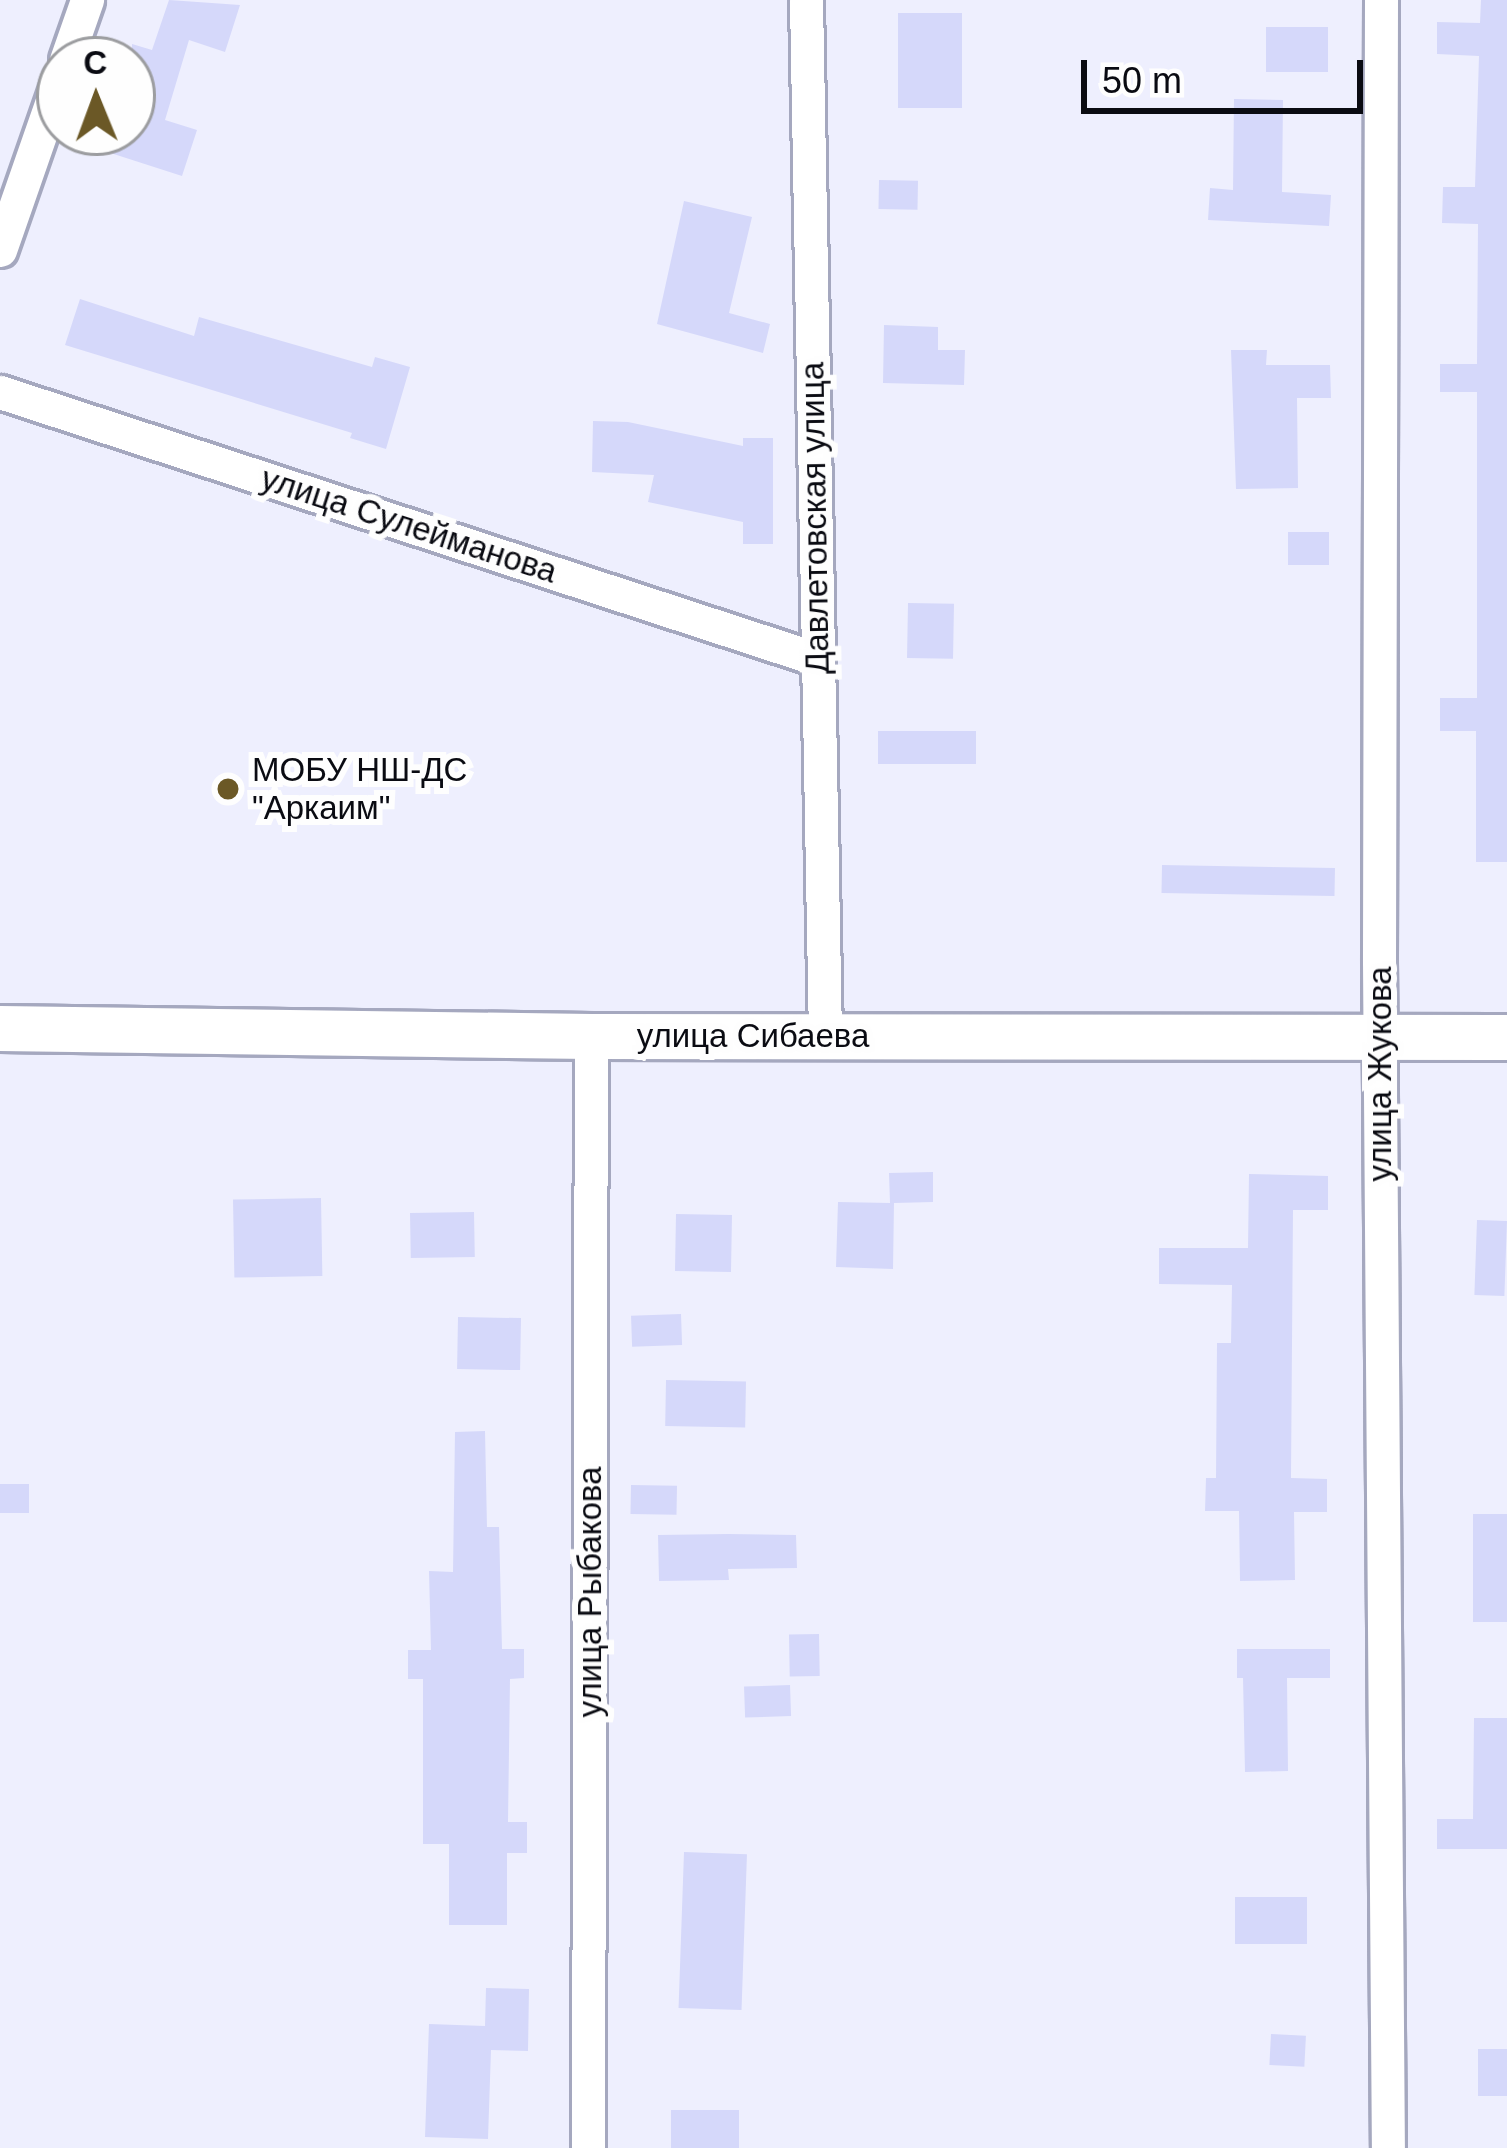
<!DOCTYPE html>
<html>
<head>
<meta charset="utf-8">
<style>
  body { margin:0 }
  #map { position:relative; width:1507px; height:2148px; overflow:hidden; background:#eeeffe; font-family:Helvetica,sans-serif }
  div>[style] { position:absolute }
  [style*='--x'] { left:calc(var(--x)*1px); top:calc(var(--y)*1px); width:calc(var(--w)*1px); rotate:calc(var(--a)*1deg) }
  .building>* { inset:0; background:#d5d8fa; transform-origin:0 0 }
  .roads { filter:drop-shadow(3px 0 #a5a8bf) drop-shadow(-3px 0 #a5a8bf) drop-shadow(0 3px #a5a8bf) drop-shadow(0 -3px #a5a8bf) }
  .street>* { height:33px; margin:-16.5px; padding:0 16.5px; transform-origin:16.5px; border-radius:16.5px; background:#fff }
  .secondary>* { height:45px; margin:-22.5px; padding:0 22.5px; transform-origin:22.5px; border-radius:22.5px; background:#fff }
  .dots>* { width:33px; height:33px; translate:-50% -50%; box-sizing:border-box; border:6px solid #fefefe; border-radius:50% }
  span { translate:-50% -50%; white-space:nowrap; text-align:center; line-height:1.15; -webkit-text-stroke:12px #fefefe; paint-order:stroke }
  .street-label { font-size:33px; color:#0a0b12 }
  .poi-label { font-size:33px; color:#0a0b12 }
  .left { translate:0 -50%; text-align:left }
  .north { position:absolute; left:36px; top:36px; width:120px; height:120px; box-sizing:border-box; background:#fefefe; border:3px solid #9c9da0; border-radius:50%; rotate:359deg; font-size:33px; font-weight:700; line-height:48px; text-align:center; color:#0a0b12 }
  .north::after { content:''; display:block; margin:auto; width:42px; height:54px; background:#6b5826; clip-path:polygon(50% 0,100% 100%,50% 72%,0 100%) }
  .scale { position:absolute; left:1081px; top:60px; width:282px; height:54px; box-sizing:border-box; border:6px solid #0a0b12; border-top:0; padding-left:15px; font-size:36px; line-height:42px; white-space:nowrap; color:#0a0b12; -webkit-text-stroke:9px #fefefe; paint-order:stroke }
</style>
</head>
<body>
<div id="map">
  <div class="building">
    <i style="clip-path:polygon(169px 0,240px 5px,225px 52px,189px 40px,165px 120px,197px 130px,182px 176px,64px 138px,65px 132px,132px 132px,132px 44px,152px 50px)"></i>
    <i style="clip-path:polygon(1481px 0,1507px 0,1507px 862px,1476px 862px,1476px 731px,1440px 731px,1440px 698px,1477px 698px,1477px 392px,1440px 392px,1440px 364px,1477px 364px,1478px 224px,1442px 223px,1443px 187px,1475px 187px,1479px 56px,1437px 54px,1437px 22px,1480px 23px)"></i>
    <i style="left:898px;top:13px;width:64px;height:95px"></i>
    <i style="left:1266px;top:27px;width:62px;height:45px"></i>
    <i style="clip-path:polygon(1234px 99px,1283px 100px,1282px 192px,1331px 195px,1329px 226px,1208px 220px,1210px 188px,1233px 190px)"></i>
    <i style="left:879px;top:180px;width:39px;height:29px;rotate:1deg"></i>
    <i style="clip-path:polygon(684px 201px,752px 217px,729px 313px,770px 324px,763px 353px,657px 324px)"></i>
    <i style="clip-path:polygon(80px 299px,194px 336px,199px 317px,372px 367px,375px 357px,410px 367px,386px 449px,350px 438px,352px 433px,65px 345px)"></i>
    <i style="clip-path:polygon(884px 325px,938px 327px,938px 350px,965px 350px,964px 385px,883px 383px)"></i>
    <i style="clip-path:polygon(1231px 350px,1267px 350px,1266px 365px,1330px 365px,1331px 398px,1297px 398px,1298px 488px,1236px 489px)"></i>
    <i style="clip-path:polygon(593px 421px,628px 422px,743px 446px,743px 438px,773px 438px,773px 544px,743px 544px,743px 522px,648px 502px,654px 475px,592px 472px)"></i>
    <i style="left:1288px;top:532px;width:41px;height:33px"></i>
    <i style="left:908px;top:603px;width:46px;height:55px;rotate:1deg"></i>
    <i style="left:878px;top:731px;width:98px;height:33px"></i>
    <i style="left:1162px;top:865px;width:173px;height:28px;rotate:1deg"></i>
    <i style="clip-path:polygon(933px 1172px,933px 1202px,894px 1203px,893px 1269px,836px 1267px,838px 1202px,890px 1203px,889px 1173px)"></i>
    <i style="clip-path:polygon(1249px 1174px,1328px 1176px,1328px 1210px,1293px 1210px,1291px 1478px,1327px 1479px,1327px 1512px,1294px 1512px,1295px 1580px,1240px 1581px,1239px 1511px,1205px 1511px,1206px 1478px,1216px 1478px,1217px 1343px,1231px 1343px,1232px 1285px,1159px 1284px,1159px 1248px,1248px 1248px)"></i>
    <i style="left:321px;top:1198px;width:78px;height:88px;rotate:89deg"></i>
    <i style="left:474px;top:1212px;width:45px;height:64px;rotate:89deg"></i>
    <i style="left:676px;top:1214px;width:56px;height:57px;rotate:1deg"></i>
    <i style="left:1477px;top:1220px;width:30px;height:75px;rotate:2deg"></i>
    <i style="left:681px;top:1314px;width:31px;height:50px;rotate:88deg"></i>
    <i style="left:458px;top:1317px;width:63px;height:52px;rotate:1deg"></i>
    <i style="left:666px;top:1380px;width:80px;height:46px;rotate:1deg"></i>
    <i style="clip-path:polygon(485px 1431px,487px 1527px,499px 1527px,502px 1649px,524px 1649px,524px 1678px,510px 1679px,508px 1822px,527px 1822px,527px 1853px,507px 1853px,507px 1925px,449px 1925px,449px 1844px,423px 1844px,423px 1679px,408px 1679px,408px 1650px,431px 1650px,429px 1571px,453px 1572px,455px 1432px)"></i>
    <i style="left:0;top:1484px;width:29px;height:29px"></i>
    <i style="left:631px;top:1485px;width:46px;height:29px;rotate:1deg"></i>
    <i style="left:1473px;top:1514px;width:34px;height:108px"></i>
    <i style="clip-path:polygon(728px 1534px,796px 1535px,797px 1568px,728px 1569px,729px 1580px,659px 1581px,658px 1535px)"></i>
    <i style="left:819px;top:1634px;width:42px;height:30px;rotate:89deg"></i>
    <i style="clip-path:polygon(1237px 1649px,1330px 1649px,1330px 1678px,1287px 1678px,1288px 1771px,1245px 1772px,1243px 1678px,1237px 1678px)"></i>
    <i style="left:790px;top:1685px;width:31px;height:46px;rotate:88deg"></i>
    <i style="clip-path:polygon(1474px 1718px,1507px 1718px,1507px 1849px,1437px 1849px,1437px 1819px,1473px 1819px)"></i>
    <i style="left:684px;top:1852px;width:63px;height:156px;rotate:2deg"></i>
    <i style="left:1235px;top:1897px;width:72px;height:47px"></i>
    <i style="clip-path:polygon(486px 1988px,529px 1989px,528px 2051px,491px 2050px,488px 2139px,425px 2137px,429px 2024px,485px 2026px)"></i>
    <i style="left:1271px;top:2034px;width:35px;height:31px;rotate:3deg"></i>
    <i style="left:1478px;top:2049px;width:29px;height:47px"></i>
    <i style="left:671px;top:2110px;width:68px;height:38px"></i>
  </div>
  <div class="roads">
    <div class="street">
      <i style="--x:806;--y:0;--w:1036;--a:88.95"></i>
      <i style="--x:1381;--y:0;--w:961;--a:90.12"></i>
      <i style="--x:1379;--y:961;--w:1187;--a:89.57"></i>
      <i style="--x:66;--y:60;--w:64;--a:-70.7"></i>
      <i style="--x:0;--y:250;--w:182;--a:-70.8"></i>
      <i style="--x:0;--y:392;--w:860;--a:18.1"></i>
      <i style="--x:588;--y:2148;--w:1112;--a:-89.85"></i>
    </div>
    <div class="secondary">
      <i style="--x:0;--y:1028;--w:591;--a:0.78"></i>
      <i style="--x:591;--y:1036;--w:916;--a:0.06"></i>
    </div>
  </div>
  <div class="dots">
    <i style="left:228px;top:789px;background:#6b5826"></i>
  </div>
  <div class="street-label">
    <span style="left:815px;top:518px;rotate:-91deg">Давлетовская улица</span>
    <span style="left:409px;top:525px;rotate:18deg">улица Сулейманова</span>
    <span style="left:753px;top:1036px">улица Сибаева</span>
    <span style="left:1380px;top:1074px;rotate:-90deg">улица Жукова</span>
    <span style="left:590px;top:1592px;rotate:-90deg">улица Рыбакова</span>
  </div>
  <div class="poi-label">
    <span class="left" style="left:252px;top:789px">МОБУ НШ-ДС<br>"Аркаим"</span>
  </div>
  <div class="north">С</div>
  <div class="scale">50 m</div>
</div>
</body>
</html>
